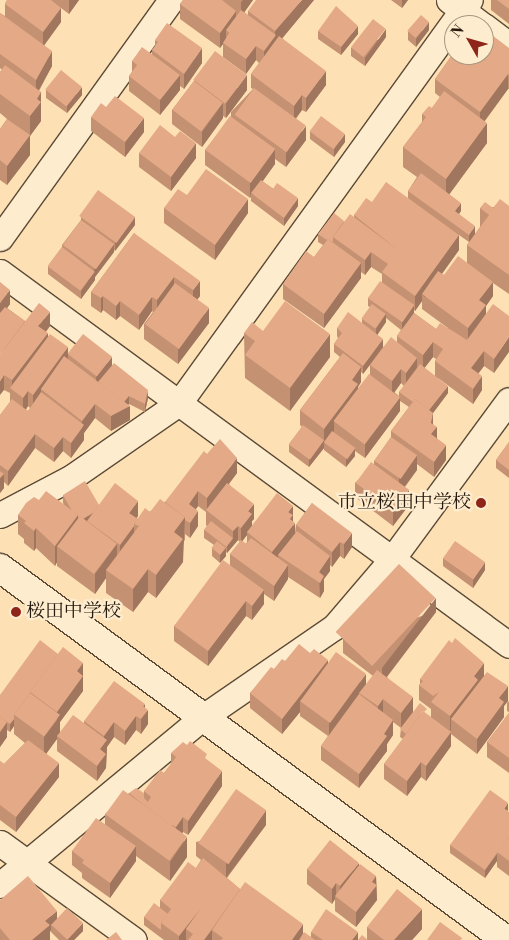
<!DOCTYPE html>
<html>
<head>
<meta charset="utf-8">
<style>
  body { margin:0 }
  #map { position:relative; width:509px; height:940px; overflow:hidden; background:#fde1b5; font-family:"Libre Bodoni","Noto Serif JP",serif }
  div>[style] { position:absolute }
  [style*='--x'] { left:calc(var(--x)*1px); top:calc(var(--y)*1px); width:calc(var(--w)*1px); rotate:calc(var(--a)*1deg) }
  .roads { filter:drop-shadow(1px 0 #5c4b37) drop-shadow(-1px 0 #5c4b37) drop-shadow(0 1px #5c4b37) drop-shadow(0 -1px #5c4b37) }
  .minor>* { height:25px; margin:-12.5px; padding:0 12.5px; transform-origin:12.5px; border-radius:12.5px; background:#feeccf }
  .tertiary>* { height:28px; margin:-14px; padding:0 14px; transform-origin:14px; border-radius:14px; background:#feeccf }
  .wall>* { inset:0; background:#c49173 }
  .shaded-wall>* { inset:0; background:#a0765e }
  .building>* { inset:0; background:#e4a986; transform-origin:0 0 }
  .dots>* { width:14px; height:14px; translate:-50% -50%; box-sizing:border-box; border:2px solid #feeccf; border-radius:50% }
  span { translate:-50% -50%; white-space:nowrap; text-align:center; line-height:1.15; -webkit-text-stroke:4.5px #feeccf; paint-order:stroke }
  .poi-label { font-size:19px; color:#26190d }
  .right { translate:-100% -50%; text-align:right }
  .left { translate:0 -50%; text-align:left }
  .north { position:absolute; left:444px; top:15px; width:50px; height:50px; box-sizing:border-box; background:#feeccf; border:1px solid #a89881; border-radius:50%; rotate:308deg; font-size:14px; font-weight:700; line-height:20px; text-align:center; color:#26190d }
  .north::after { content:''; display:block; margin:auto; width:18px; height:22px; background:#8f2418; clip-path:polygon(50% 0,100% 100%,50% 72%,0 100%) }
</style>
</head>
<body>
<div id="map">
  <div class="roads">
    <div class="minor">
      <i style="--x:449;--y:0;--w:41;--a:37.1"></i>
      <i style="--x:484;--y:26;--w:31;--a:37"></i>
      <i style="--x:0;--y:238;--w:293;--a:-54.3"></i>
      <i style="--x:0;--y:272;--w:631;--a:36.23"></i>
      <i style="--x:0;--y:515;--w:81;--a:-27.8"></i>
      <i style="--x:72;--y:477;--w:130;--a:-34.7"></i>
      <i style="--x:179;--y:403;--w:497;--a:-54.2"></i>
      <i style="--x:0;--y:843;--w:165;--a:35.9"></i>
      <i style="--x:0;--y:885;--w:264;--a:-39.6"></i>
      <i style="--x:203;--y:717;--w:159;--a:-34.5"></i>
      <i style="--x:334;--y:627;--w:89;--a:-49.5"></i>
      <i style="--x:392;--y:559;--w:197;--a:-53.7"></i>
    </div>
    <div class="tertiary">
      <i style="--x:0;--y:568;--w:628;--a:36.32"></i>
    </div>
  </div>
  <div class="wall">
    <i style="clip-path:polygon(7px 0,79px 0,69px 14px,61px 8px,61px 22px,44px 45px,52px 66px,39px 91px,41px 92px,41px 121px,30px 136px,30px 135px,30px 155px,7px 185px,0 180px,0 129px,7px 119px,0 113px,0 72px,2px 70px,0 68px,0 13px,5px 16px,5px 4px)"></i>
    <i style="clip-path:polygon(183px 0,253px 0,244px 12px,248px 15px,248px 11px,314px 0,282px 38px,326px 85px,306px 112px,302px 110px,296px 119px,306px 140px,286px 167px,275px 159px,275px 164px,262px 181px,298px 206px,284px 226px,251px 201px,251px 197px,250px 198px,205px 165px,205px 150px,231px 117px,231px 112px,253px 89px,251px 88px,251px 74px,259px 63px,256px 60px,246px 74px,223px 57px,223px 44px,220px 48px,180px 19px,180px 4px)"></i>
    <i style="clip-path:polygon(391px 0,408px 0,402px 8px)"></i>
    <i style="clip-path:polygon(491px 0,509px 0,509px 24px,491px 10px)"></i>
    <i style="clip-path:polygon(429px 30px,416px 47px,408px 40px,408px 32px)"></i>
    <i style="clip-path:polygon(318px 31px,358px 34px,341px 55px,318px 39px)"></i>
    <i style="clip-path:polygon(386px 37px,365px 66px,351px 56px,351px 48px)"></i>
    <i style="clip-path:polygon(evenodd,454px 39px,454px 55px,509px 48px,509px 89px,508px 89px,485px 121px,487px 143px,449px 194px,461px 211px,459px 214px,475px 234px,480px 227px,480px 208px,509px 206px,509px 294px,493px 283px,493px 296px,486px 306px,486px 314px,509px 316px,494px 373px,484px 366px,479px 373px,482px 390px,473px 404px,438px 378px,448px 393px,433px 413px,433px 424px,437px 438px,446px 460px,434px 477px,417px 464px,417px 470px,405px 487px,409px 505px,393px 526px,355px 497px,355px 483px,374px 464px,374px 461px,391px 437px,391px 431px,409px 407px,400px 401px,400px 411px,365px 458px,355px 451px,355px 456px,346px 467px,324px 450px,324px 443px,324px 448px,309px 467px,289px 452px,289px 444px,302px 427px,300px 425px,300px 410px,340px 357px,334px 352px,334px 344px,338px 338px,337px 336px,337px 328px,362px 323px,362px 319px,370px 307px,368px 306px,368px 298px,382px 282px,382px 274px,371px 267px,365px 275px,361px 272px,361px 278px,324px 328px,283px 299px,283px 284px,314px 257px,323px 245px,318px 242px,318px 234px,354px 217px,354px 215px,372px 202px,408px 198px,408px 191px,417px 177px,403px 167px,403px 147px,422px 122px,422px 114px,432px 108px,440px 97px,435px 93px,435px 79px,452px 55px,452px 42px,454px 39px,459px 235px,469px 242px,467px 245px,467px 263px,444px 275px,442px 274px,459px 250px,459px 235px,454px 39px,422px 301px,422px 309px,448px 328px,436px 329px,414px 313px,414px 310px,415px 311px,422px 301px,454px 39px,386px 318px,401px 330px,397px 336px,397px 342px,383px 347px,377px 334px,386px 322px,386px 318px,454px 39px,433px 357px,436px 359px,435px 361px,435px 376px,424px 368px,433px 357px,454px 39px,370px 365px,370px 374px,358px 389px,358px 387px,361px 382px,361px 372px,363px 374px,370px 365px,454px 39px,401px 383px,404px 386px,399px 392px,399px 396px,394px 392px,401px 383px)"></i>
    <i style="clip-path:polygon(155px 40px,202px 63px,184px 89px,180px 86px,180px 90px,160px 115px,129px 91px,129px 76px,132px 72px,132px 61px,152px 54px,152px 50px,155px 46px)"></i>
    <i style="clip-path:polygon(194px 80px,247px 90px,226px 118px,223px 116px,223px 118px,202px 147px,172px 124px,172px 110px,194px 81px)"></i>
    <i style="clip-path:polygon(46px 90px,82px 95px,67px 113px,46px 98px)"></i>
    <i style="clip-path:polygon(91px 117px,144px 132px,125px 157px,91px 131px)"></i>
    <i style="clip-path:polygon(310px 131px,345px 142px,334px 157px,310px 139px)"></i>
    <i style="clip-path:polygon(139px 153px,196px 158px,171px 191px,139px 167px)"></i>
    <i style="clip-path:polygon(187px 195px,248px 213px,215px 260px,164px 223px,164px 208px)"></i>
    <i style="clip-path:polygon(81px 217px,135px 225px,115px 251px,114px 250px,114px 252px,95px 277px,95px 280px,81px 299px,48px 274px,48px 266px,62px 247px,62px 245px,81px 220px)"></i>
    <i style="clip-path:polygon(134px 233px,200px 296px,197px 300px,209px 323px,178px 364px,144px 339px,144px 324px,153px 312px,152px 311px,139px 330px,120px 316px,116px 320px,103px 310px,101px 313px,91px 306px,91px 292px)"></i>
    <i style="clip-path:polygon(evenodd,0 282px,10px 304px,7px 308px,25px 321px,50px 326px,46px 332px,48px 336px,68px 353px,112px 365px,148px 398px,145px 412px,129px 404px,128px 405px,130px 420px,111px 431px,95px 418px,84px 433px,84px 440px,71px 458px,63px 451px,54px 462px,35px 448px,8px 486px,4px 482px,4px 488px,0 493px,0 415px,10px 402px,10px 393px,4px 390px,0 282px,28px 406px,30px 408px,28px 411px,26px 410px,28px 406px)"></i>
    <i style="clip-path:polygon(263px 331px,330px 357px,290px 411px,245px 378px,244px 333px)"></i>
    <i style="clip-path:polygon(509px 442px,509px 478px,496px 468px,496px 460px)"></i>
    <i style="clip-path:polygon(evenodd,207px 454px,237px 473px,229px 484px,254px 519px,252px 521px,252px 525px,293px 520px,293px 522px,295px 533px,296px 525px,312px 503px,352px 547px,344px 559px,340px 556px,332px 567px,330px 565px,330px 571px,324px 579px,324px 591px,320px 598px,288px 577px,288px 579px,274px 601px,264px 594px,264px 604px,252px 620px,246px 616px,208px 666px,174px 641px,174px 626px,230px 565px,230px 554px,240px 542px,238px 540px,227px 553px,226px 552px,226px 556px,220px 563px,212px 556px,212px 548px,214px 545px,204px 538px,204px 530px,207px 526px,206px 525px,206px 512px,198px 506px,196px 509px,198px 526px,190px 538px,185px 534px,185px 540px,183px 542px,183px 562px,156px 598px,148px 592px,133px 612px,106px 593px,106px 578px,95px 594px,57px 566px,57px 562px,55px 566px,36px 548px,34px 551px,24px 543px,24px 539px,18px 534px,18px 515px,39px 500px,64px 504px,63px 503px,63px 495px,138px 516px,136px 518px,138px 519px,165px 502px,207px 454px,247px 535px,247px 542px,246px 544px,242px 541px,247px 535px)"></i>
    <i style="clip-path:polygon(443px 558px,485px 570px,473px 588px,443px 566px)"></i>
    <i style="clip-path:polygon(436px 612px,387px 677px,413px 712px,427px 715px,431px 717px,431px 709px,419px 700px,419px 685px,420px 684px,420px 679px,484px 675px,508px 701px,504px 706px,504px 717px,477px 754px,451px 734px,451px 746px,426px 781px,421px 777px,407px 796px,384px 779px,384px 764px,403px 739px,400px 737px,401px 728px,393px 722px,393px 735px,387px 744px,387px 751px,359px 788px,321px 760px,321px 746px,328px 736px,300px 716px,300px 712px,282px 734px,250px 708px,250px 693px,274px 669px,285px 661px,310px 653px,366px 685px,373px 676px,343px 653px,343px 638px)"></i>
    <i style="clip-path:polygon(58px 654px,83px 663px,83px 691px,60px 722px,60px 732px,84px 724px,84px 721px,145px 708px,148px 724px,141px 734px,136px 730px,125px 745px,114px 737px,107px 747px,106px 768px,97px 781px,57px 751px,57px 739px,46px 753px,59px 777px,16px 832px,0 820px,0 761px,4px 764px,25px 743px,14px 734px,14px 726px,10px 732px,7px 730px,7px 737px,0 747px,0 695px)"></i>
    <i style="clip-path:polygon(509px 701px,509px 712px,507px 711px,507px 703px)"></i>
    <i style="clip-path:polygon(509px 713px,509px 773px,487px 757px,487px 742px)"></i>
    <i style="clip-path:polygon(171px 753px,207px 760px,222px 786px,188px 835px,183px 832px,182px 833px,187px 857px,170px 881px,136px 856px,136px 861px,110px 898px,82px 878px,82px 873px,72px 865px,72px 851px,105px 825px,105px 814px,129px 793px,144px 793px,144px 791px,164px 773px,171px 764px)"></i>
    <i style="clip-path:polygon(508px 812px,509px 812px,509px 876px,497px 867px,497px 861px,485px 878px,450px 853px,450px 845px)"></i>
    <i style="clip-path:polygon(266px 825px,227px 878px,240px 889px,303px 934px,311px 937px,311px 932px,358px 940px,367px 940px,367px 927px,422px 929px,412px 940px,164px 940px,144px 925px,144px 917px,160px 907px,160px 900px,196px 868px,201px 860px,196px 856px,196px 842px)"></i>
    <i style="clip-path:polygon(307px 869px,376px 876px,377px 900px,356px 927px,335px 911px,335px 899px,332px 904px,307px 884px)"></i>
    <i style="clip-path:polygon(0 900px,57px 918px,83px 931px,74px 940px,59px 940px,51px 932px,51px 930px,50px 932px,50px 940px,0 940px)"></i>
  </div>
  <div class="shaded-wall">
    <i style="clip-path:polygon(69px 0,79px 0,69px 14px)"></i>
    <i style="clip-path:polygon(243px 0,253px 0,241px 17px,241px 2px)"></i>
    <i style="clip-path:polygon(302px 0,314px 0,276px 46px,264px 66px,264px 51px,275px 36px,275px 31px)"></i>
    <i style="clip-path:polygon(402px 0,408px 0,402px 8px)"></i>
    <i style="clip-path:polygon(61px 8px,61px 22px,43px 47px,43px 32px)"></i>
    <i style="clip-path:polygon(236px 11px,236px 25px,229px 33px,226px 30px,226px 40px,223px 43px,223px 44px,220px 48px,220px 33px)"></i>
    <i style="clip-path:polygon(429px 22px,429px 30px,416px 47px,416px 39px)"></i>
    <i style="clip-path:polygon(358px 26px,358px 34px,341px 55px,341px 47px)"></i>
    <i style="clip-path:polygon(386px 29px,386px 37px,365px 66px,365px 58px)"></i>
    <i style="clip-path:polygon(256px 46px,256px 60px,246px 74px,246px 59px)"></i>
    <i style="clip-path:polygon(202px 48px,202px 63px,184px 89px,184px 74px)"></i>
    <i style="clip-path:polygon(52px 51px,52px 66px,36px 95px,36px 80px)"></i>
    <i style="clip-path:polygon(326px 71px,326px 85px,306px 112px,306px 98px)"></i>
    <i style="clip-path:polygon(508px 74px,508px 89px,480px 127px,480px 112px)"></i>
    <i style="clip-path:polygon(180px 75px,180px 90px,160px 115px,160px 100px)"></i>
    <i style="clip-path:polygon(247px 75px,247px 90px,226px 118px,226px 103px)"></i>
    <i style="clip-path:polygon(82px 87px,82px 95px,67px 113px,67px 106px)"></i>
    <i style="clip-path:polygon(41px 92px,41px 121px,30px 136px,30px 116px,37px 99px)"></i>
    <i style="clip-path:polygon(302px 95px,302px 110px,294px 120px,294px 106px)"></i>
    <i style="clip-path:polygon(223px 103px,223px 118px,202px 147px,202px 132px)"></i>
    <i style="clip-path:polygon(144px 118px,144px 132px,125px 157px,125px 142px)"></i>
    <i style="clip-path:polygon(487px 123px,487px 143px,446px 199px,446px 179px)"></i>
    <i style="clip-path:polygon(306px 126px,306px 140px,286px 167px,286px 153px)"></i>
    <i style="clip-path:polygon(345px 134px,345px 142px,334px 157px,334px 149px)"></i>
    <i style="clip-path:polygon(30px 135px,30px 155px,7px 185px,7px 166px)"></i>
    <i style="clip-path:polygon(196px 143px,196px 158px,171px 191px,171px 177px)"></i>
    <i style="clip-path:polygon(275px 149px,275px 164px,253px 195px,251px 193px,250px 198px,250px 183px)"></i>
    <i style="clip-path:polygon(298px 198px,298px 206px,284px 226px,284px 218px)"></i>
    <i style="clip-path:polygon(248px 199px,248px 213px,215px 260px,215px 245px)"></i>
    <i style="clip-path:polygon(461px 203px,461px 211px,455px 219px,455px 211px)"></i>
    <i style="clip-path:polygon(135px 217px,135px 225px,115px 251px,115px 243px)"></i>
    <i style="clip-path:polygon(475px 226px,475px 234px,469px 243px,469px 235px)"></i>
    <i style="clip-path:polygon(459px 235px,459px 250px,425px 297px,422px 294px,422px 301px,415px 311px,415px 296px)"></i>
    <i style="clip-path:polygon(114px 244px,114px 252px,95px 277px,95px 280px,81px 299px,81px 291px,94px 272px,94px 270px)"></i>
    <i style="clip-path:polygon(371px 252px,371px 267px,365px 275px,365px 260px)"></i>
    <i style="clip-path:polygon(361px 263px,361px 278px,324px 328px,324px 314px)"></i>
    <i style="clip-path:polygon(174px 277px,174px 292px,157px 315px,157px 300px)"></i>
    <i style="clip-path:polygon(200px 281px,200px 296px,193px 305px,193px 290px)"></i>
    <i style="clip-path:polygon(493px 282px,493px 296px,486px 306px,486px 320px,468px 343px,468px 328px,479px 300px)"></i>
    <i style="clip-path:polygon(10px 290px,10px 304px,0 318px,0 303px)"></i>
    <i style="clip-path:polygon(103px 296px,103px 310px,101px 313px,101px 298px)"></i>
    <i style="clip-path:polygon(152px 297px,152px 311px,139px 330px,139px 315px)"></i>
    <i style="clip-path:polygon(120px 301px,120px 316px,116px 320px,116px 306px)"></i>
    <i style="clip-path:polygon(414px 305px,414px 313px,402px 330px,402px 322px)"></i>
    <i style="clip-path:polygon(209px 308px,209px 323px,178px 364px,178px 350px)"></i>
    <i style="clip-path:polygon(50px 312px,50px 326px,38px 341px,38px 326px)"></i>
    <i style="clip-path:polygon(386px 314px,386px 322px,376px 337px,376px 329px)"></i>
    <i style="clip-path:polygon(48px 333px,48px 348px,12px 390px,12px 380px)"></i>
    <i style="clip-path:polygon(330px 334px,330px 357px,290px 411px,290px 388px)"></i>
    <i style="clip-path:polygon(509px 337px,509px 352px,494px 373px,494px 359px)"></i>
    <i style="clip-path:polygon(383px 339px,383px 347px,363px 374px,363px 366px)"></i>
    <i style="clip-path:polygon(433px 342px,433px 357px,423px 370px,423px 355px)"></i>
    <i style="clip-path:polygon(68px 347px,68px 362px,41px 389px,41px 399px,33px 410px,33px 395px)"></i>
    <i style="clip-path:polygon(484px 351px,484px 366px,471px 382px,471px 368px)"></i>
    <i style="clip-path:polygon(112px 357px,112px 372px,96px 391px,96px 377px)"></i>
    <i style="clip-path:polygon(417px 358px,417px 372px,406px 387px,406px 373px)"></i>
    <i style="clip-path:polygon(361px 367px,361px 382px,358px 387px,358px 399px,334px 421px,334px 431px,324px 444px,324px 429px,352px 380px)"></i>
    <i style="clip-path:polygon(401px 369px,401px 383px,392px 396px,392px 381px)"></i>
    <i style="clip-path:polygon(4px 375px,4px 390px,0 395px,0 381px)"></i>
    <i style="clip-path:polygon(482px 376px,482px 390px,473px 404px,473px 389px)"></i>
    <i style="clip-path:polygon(448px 386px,448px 393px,433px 413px,433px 427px,437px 427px,437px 441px,431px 449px,427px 413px)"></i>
    <i style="clip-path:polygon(148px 390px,148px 398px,145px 412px,145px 404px)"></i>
    <i style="clip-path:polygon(28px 391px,28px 406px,23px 413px,23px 398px)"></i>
    <i style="clip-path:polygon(129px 396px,129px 404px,125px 408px,130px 406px,130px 420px,111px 431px,111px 416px)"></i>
    <i style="clip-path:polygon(400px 397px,400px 411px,365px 458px,365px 444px)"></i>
    <i style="clip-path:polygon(95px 404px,95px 418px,84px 433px,84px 440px,71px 458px,71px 443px,82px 428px,82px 421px)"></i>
    <i style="clip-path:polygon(35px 434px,35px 448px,8px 486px,8px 471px)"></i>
    <i style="clip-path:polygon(63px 437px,63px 451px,54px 462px,54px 448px)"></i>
    <i style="clip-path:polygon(324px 440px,324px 448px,309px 467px,309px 459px)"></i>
    <i style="clip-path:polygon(446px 445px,446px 460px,434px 477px,434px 462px)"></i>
    <i style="clip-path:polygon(355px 448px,355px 456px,346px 467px,346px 459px)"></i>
    <i style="clip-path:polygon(417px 455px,417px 470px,399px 494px,399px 479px)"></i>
    <i style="clip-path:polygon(237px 458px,237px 473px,208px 511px,207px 511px,207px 498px)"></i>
    <i style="clip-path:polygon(4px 474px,4px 488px,0 493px,0 478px)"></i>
    <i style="clip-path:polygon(409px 490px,409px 505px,393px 526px,393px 511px)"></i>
    <i style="clip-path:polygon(198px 491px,198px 506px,189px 519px,189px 504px)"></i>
    <i style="clip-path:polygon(138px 501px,138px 516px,129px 528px,129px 513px)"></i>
    <i style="clip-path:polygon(254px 504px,254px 519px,252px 521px,252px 529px,247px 532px,247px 535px,241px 543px,241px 528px,248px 511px)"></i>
    <i style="clip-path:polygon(293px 506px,293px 526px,295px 523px,295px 538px,278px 555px,278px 559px,272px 566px,272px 552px,288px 512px)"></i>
    <i style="clip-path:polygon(101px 508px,87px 521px,87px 524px,79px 521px)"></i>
    <i style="clip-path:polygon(198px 511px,198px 526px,190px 538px,190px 523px)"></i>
    <i style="clip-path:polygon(78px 515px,78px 535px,57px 546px,57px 562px,55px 566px,55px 546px)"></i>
    <i style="clip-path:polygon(185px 517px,183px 562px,156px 598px,156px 575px,174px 532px)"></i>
    <i style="clip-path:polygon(134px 526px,134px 541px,120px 559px,120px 545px)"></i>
    <i style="clip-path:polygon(238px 526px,238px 540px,227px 553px,227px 546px,233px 538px,233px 531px)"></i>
    <i style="clip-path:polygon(36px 528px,36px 548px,34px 551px,34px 531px)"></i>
    <i style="clip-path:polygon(352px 533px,352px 547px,344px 559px,344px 544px)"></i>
    <i style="clip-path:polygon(340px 542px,340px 556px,332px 567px,332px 552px)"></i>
    <i style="clip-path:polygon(117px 544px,117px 563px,106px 570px,106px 578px,95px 594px,95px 574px)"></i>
    <i style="clip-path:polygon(226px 548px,226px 556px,220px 563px,220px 555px)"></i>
    <i style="clip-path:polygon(330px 556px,330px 571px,324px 579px,324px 591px,320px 598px,319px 572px)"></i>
    <i style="clip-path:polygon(485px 562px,485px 570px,473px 588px,473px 580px)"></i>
    <i style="clip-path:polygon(288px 565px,288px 579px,274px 601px,274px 586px)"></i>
    <i style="clip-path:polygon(148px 569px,148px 592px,133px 612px,133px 589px)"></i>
    <i style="clip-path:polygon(264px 590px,264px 604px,252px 620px,252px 606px)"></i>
    <i style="clip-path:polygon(436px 598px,436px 612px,382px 683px,382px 668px)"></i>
    <i style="clip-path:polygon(246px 601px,246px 616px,208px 666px,208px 651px)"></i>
    <i style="clip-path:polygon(328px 660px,328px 675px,300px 701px,300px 712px,282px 734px,282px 719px)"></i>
    <i style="clip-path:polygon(83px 663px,83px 691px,60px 722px,60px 735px,57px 736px,57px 739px,44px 757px,44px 737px,57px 720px,57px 712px,77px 671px)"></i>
    <i style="clip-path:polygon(484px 663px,484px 678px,451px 719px,451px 730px,450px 731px,450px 716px,474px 676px)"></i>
    <i style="clip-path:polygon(366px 674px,366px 689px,359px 693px,359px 697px,329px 737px,329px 723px)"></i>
    <i style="clip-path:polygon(508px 686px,508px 701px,504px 706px,504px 717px,477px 754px,477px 739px,499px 698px)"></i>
    <i style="clip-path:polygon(413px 697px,413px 712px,401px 728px,401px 713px)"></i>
    <i style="clip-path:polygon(383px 699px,383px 714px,378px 721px,378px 706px)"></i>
    <i style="clip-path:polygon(145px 704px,145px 713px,148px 710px,148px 724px,141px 734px,141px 719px,143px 706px)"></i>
    <i style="clip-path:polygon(136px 716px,136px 730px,125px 745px,125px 731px)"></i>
    <i style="clip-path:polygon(14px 719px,14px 726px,10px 732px,10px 724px)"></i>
    <i style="clip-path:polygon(393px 720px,393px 735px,387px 744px,387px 751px,359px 788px,359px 774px,384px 734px)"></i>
    <i style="clip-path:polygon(7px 722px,7px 737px,0 747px,0 732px)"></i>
    <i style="clip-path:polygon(114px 722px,114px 737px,107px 747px,106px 768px,97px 781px,97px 766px,100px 749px,104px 744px,104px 736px)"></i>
    <i style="clip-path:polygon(451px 732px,451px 746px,426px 781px,426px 766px)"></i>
    <i style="clip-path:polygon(421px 762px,421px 777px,407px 796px,407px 781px)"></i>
    <i style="clip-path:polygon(59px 763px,59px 777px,16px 832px,16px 817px)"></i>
    <i style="clip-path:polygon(222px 771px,222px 786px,188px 835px,188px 821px)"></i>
    <i style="clip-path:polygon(508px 803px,508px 811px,504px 809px)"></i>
    <i style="clip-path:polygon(266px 810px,266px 825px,226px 878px,226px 864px)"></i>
    <i style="clip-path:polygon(183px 817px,183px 832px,176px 842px,176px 827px)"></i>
    <i style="clip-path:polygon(187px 837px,187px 857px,170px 881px,170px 862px)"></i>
    <i style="clip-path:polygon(136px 846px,136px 861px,110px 898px,110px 883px)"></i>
    <i style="clip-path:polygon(497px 854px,497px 861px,485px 878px,485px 870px)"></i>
    <i style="clip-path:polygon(359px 863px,359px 877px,340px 899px,340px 886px)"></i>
    <i style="clip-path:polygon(376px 876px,377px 900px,356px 927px,356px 912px,372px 882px)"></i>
    <i style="clip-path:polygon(336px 883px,336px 896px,335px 896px,335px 899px,332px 904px,332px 889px)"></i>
    <i style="clip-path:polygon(201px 908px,186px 929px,186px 940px,179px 940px,179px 936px)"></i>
    <i style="clip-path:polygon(422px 909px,422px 929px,412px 940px,394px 940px)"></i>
    <i style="clip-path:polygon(57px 911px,57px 925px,51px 924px,51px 930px,50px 932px,50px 940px,32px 940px,45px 921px)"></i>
    <i style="clip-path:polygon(83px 923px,83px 931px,74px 940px,67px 940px)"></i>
    <i style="clip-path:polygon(303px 924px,303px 940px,292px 940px)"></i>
    <i style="clip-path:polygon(212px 930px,212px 940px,204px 940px)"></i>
    <i style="clip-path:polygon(358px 932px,358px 940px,352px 940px)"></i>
  </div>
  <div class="building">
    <i style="clip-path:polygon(7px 0,51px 0,61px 8px,43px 32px,5px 4px)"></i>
    <i style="clip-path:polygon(183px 0,222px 0,236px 11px,220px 33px,180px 4px)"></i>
    <i style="clip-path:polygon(256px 0,302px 0,275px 31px,248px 11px)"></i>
    <i style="clip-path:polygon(497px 0,509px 0,509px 9px)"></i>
    <i style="clip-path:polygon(336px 6px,358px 26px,341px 47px,318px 31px)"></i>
    <i style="clip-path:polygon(241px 10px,276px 35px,264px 51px,256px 46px,246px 59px,223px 43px,229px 33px,226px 30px)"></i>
    <i style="clip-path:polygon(0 13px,52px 51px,36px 80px,0 54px)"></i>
    <i style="left:421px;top:15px;width:11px;height:21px;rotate:41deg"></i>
    <i style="left:373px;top:19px;width:16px;height:36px;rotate:38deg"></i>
    <i style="clip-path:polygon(167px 23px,202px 48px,184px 74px,152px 50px,158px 42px,155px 40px)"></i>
    <i style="left:465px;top:24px;width:12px;height:1px"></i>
    <i style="clip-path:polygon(484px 29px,509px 48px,509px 75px,508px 74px,480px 112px,435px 79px,454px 52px,454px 55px,484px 55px)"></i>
    <i style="clip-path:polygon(279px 36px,326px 71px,306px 98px,302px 95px,294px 106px,251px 74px)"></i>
    <i style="clip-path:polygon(142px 47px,180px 75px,160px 100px,129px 76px,137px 65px,132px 61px)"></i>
    <i style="left:215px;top:51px;width:40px;height:36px;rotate:37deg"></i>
    <i style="clip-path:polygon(5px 65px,41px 92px,37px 99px,41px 102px,30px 116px,0 94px,0 72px)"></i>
    <i style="left:61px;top:70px;width:27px;height:25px;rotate:39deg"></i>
    <i style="left:194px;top:81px;width:36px;height:36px;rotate:37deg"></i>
    <i style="left:254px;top:88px;width:64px;height:33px;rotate:36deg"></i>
    <i style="clip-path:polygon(444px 91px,487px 123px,446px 179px,403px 147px,426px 117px,422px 114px,429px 106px,432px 108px)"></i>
    <i style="clip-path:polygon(115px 96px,144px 118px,125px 142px,91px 117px,101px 103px,106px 107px)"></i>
    <i style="left:230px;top:116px;width:56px;height:42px;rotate:36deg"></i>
    <i style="left:321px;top:116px;width:30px;height:19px;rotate:37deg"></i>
    <i style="clip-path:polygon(7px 119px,30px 135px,7px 166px,0 160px,0 129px)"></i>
    <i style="clip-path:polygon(160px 125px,175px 137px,180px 131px,196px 143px,171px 177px,139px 153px)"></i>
    <i style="clip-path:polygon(206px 169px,248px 199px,215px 245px,164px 208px,178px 189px,187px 195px)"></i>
    <i style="clip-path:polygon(421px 173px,461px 203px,455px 211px,475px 226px,469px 235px,408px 191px)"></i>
    <i style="clip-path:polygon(261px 180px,273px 189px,277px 183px,298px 198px,284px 218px,251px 193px)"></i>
    <i style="clip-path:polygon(386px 182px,459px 235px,415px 296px,382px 272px,388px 264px,371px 252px,365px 260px,333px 237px,350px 214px,398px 250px,354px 215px,366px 198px,372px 202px)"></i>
    <i style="left:98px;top:190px;width:46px;height:32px;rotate:36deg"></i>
    <i style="clip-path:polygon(500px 199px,509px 206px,509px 275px,467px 245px,489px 215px,480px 208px,485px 202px,493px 208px)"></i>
    <i style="clip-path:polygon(334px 213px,344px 221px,333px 237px,333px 242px,328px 239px,327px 240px,318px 234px)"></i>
    <i style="left:81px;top:220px;width:41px;height:31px;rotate:36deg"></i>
    <i style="clip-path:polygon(134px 233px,200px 281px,193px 290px,174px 277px,157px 300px,152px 297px,139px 315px,120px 301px,116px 306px,103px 296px,101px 298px,91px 292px)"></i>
    <i style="clip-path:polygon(328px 239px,361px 263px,324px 314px,283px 284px,306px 251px,314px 257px)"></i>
    <i style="left:62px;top:247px;width:41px;height:24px;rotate:37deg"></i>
    <i style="clip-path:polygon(458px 256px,493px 282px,479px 300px,486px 305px,468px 328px,422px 294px,438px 271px,444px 275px)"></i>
    <i style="left:380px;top:281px;width:42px;height:21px;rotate:35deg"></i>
    <i style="clip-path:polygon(0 282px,10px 290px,0 303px)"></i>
    <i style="left:175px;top:283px;width:42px;height:51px;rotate:36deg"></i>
    <i style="clip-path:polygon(285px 301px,330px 334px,290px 388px,245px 355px,255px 341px,244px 333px,252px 322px,263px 331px)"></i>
    <i style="clip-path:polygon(39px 303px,50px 312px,38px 326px,48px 333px,12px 380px,4px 375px,0 381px,0 355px)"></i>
    <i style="left:372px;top:304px;width:17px;height:18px;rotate:36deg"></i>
    <i style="clip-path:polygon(493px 304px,509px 316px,509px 337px,494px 359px,484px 351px,471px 368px,482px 376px,473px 389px,435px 361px,443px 349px,433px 342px,423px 355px,397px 336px,414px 313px,436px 329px,440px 323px,467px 340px)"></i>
    <i style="clip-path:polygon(5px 307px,25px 321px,0 355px,0 313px)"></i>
    <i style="clip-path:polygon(348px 312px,383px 339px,363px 366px,334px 344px,342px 333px,337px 328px)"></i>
    <i style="clip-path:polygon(50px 334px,68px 347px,33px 395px,28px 391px,23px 398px,10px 388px)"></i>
    <i style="left:83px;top:334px;width:37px;height:25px;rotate:38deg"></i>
    <i style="clip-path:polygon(391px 337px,417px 358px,406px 373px,401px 369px,392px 381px,370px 365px)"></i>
    <i style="clip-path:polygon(343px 353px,361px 367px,352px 380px,358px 384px,324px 429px,300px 410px)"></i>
    <i style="clip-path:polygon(64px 356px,130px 406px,111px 416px,95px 404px,82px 421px,41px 389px)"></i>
    <i style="clip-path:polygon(114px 363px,148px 390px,145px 404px,129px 396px,124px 402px,98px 382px)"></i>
    <i style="clip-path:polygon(420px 364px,448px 386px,429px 410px,415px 399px,413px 402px,399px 392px)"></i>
    <i style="left:369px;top:374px;width:39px;height:59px;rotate:37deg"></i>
    <i style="clip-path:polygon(41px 392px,84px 425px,71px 443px,63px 437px,54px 448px,35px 434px,8px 471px,0 465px,0 415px,12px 399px,28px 411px)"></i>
    <i style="clip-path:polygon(415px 399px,433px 413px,431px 423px,437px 427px,431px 434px,446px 445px,434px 462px,391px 431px)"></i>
    <i style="left:303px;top:425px;width:26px;height:24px;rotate:36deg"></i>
    <i style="left:332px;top:431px;width:29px;height:14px;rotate:36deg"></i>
    <i style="left:391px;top:437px;width:32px;height:29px;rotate:35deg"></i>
    <i style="clip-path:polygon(220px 439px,237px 458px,207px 498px,198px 491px,189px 504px,198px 511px,190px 523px,185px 520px,185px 517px,165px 502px,204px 451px,207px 454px)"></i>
    <i style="clip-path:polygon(509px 442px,509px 470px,496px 460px)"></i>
    <i style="left:371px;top:462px;width:47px;height:26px;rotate:36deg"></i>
    <i style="clip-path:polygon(0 471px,4px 474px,0 478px)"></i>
    <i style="clip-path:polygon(85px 481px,99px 505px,93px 513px,83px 519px,80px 516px,78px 518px,78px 515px,72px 511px,63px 495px)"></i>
    <i style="clip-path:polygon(115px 483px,138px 501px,129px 513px,138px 519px,134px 524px,134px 526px,120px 545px,87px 521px)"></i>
    <i style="clip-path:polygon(227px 483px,254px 504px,248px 511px,252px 514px,241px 528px,238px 526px,233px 531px,206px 510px)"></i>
    <i style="clip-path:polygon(46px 491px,78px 515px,55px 546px,36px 528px,34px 531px,24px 523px,26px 521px,18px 515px,26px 503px,34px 497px,39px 500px)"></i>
    <i style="clip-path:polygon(277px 493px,293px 506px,288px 512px,293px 515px,290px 519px,295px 523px,272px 552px,247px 532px)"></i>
    <i style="clip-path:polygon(160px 499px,185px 517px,174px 532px,183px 539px,156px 575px,148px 569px,133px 589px,106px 570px,139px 526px,134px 524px,145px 508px,150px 512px)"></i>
    <i style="clip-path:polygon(312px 503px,352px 533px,344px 544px,340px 542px,332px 552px,296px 525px)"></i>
    <i style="left:80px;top:516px;width:46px;height:38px;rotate:37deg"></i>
    <i style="left:211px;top:521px;width:28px;height:11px;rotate:38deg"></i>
    <i style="clip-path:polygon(297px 531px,330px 556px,319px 572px,324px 576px,320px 583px,278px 555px)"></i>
    <i style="clip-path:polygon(251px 538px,288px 565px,274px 586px,230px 554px,241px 540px,246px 544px)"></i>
    <i style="left:217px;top:541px;width:11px;height:9px;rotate:38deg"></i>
    <i style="left:455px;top:541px;width:37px;height:21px;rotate:35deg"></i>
    <i style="clip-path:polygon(223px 560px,264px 590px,252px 606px,246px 601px,208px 651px,174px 626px)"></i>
    <i style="left:399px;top:564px;width:50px;height:93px;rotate:43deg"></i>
    <i style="clip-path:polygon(455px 638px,484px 663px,474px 676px,478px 680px,450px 716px,431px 702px,439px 692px,433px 696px,419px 685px,423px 681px,420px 679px,449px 640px,452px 643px)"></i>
    <i style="clip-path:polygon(40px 640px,58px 654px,30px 692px,30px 693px,14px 715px,14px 719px,10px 724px,0 717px,0 695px)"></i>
    <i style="clip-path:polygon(299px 644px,310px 653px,314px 649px,328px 660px,282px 719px,250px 693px,271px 667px,274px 669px,282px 659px,285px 661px)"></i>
    <i style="clip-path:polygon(63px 647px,83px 663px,77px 671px,83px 676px,57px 712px,30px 692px)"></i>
    <i style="left:336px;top:652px;width:37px;height:61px;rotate:36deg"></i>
    <i style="clip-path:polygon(377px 670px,413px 697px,401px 713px,383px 699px,378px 706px,359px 693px)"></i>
    <i style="clip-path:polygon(487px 672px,508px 686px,499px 698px,504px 702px,477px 739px,451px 719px)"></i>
    <i style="clip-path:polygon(114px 681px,145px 704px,143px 706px,148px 710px,141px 719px,136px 716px,125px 731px,114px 722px,104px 736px,84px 721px)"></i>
    <i style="left:30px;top:693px;width:37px;height:27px;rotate:36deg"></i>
    <i style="clip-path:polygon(359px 694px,393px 720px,384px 734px,387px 736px,359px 774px,321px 746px)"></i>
    <i style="clip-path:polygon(420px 703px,427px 709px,424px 712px,423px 711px,406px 734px,400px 729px)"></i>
    <i style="clip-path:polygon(423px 711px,451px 732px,426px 766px,421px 762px,407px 781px,384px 764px)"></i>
    <i style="clip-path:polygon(509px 713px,509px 758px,487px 742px)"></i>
    <i style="clip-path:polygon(73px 715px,107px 740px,100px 749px,106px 754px,97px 766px,57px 736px)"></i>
    <i style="clip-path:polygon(0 717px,7px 722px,0 732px)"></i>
    <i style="clip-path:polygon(28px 740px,59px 763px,16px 817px,0 805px,0 761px,4px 764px)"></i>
    <i style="clip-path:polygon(190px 741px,207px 754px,205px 758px,222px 771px,188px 821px,183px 817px,176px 827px,172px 825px,172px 826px,145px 806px,151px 797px,144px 791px,160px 770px,164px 773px,176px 757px,171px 753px,183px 742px,187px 745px)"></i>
    <i style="clip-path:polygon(136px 788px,144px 793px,144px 798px,148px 802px,145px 806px,129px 793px)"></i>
    <i style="left:236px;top:789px;width:37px;height:66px;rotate:35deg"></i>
    <i style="left:123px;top:790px;width:79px;height:30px;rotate:36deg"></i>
    <i style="clip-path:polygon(490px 790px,508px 803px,504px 809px,509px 812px,509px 836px,485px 870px,450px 845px)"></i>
    <i style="clip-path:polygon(96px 818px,136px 846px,110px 883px,82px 863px,84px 860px,72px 851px)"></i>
    <i style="clip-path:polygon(509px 836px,509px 861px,497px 852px)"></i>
    <i style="clip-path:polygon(330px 840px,359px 863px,340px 886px,336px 883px,332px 889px,307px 869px)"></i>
    <i style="clip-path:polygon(203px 858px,240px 889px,204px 940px,188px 940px,193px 934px,186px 929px,201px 908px,179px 936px,161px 923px,171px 909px,160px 900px,188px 862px,196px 868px)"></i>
    <i style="clip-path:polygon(360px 864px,376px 876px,372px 882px,377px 885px,356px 912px,335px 896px)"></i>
    <i style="clip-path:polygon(28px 876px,57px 911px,45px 921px,50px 925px,32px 940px,10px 940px,0 928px,0 900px)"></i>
    <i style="clip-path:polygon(245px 882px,303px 924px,292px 940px,221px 940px,223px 938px,212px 930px)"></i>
    <i style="clip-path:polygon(397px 889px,422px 909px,394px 940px,384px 940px,367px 927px)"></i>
    <i style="clip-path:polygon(154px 903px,168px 914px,161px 923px,161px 930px,144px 917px)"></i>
    <i style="left:67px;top:908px;width:22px;height:23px;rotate:43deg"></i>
    <i style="clip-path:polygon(326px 909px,358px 932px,352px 940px,323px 940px,311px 932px)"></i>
    <i style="clip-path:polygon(440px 922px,462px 938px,461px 940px,427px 940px)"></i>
    <i style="clip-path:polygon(116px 932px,122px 940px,106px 940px)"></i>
    <i style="clip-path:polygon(304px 932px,315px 940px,299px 940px)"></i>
    <i style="clip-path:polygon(362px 935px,368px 940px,358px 940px)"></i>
  </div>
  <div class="dots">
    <i style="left:481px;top:503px;background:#8f2418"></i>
    <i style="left:16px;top:612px;background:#8f2418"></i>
  </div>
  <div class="poi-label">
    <span class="right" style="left:471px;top:503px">市立桜田中学校</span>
    <span class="left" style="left:26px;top:612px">桜田中学校</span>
  </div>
  <div class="north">N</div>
</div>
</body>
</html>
